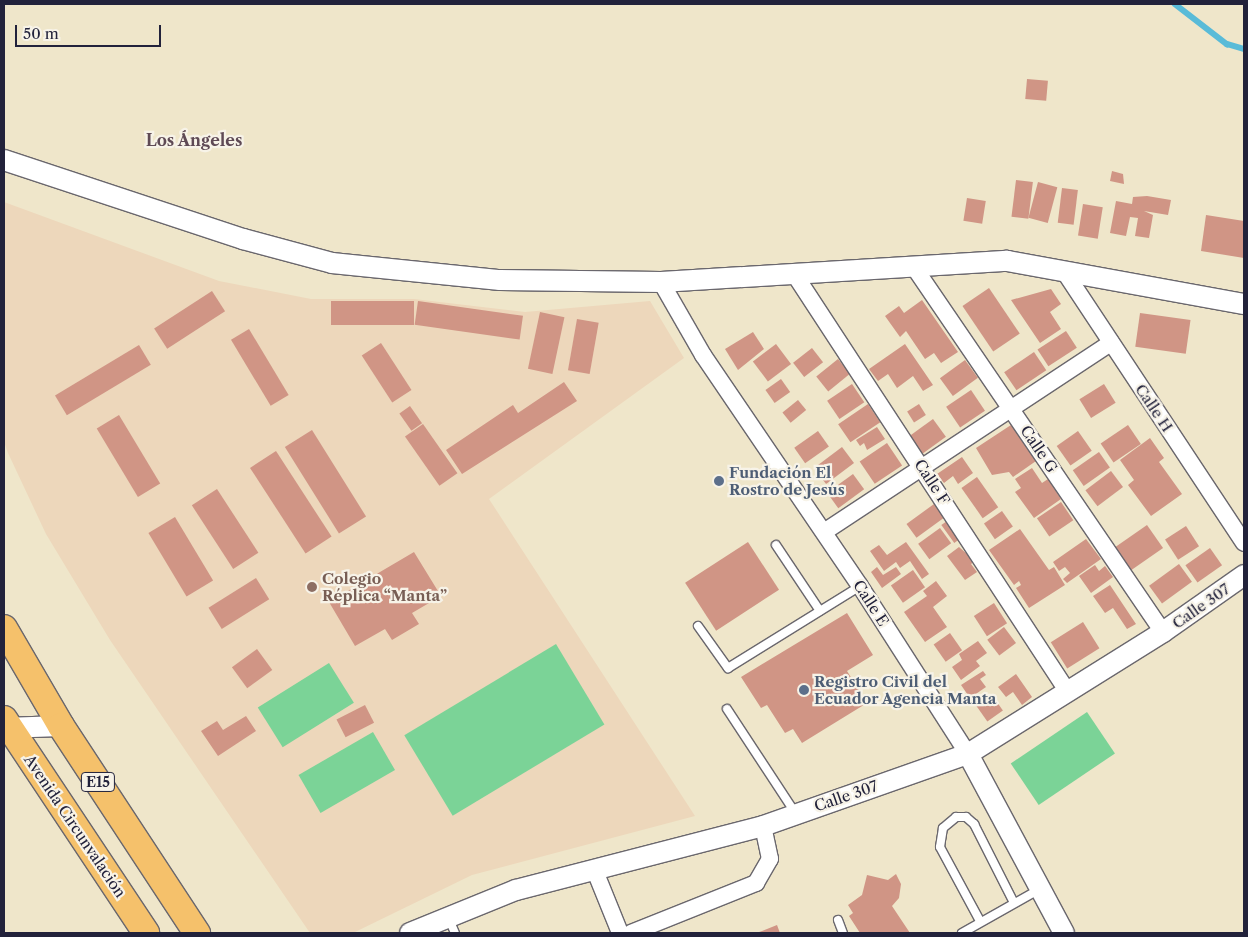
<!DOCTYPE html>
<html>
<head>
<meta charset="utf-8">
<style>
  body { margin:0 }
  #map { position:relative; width:1248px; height:937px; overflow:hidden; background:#efe6ca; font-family:"Libre Caslon Text",serif }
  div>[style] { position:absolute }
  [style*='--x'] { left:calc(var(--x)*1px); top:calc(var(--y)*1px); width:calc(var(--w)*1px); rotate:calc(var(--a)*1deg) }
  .built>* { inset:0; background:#edd7bb }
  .green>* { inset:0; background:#7bd397; transform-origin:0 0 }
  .stream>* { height:5.5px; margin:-2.75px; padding:0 2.75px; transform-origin:2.75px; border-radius:2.75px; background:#59bbd8 }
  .building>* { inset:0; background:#d09585; transform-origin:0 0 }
  .roads { filter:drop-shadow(1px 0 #6a676d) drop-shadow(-1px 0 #6a676d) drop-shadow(0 1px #6a676d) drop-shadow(0 -1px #6a676d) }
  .service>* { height:8px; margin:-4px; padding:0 4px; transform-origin:4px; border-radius:4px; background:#fff }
  .minor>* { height:16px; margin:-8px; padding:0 8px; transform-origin:8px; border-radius:8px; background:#fff }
  .tertiary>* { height:20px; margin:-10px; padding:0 10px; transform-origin:10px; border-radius:10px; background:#fff }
  .trunk>* { height:26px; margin:-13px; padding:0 13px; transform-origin:13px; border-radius:13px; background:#f5c16b }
  .dots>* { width:14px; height:14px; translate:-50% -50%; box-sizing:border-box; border:2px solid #f7f3e8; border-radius:50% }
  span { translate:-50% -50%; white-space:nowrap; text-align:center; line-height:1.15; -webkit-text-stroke:4.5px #f7f3e8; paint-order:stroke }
  .shield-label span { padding:1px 4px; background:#f7f3e8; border:1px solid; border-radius:4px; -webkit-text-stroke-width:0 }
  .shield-label { font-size:14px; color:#22223b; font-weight:700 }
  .street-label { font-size:15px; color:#22223b }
  .service-label { font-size:15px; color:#4e5e75; font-weight:700 }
  .left { translate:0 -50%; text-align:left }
  .education-label { font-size:15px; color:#785e54; font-weight:700 }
  .neighbourhood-label { font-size:16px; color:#5f4a55; font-weight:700 }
  .frame { position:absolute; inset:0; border:5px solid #22223b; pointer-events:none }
  .scale { position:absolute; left:15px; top:25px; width:146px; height:22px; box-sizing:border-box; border:2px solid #22223b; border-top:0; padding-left:6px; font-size:15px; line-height:18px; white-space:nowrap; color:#22223b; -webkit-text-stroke:4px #f7f3e8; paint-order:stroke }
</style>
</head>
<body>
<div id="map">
  <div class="built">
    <i style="clip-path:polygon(4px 202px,219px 281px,311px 299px,414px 299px,525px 312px,650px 301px,684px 358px,489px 499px,695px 816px,472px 875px,353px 933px,310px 933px,110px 640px,46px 534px,8px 453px,4px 442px)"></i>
  </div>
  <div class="green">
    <i style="left:556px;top:644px;width:94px;height:177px;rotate:59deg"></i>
    <i style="left:329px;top:663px;width:47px;height:84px;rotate:58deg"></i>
    <i style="left:1087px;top:712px;width:50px;height:92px;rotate:56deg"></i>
    <i style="left:373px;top:732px;width:44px;height:86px;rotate:60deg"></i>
  </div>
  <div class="stream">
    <i style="--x:1175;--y:4;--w:66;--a:37.6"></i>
    <i style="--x:1227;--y:44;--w:18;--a:16"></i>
  </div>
  <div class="building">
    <i style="left:1027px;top:79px;width:21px;height:20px;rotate:5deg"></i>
    <i style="clip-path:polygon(1112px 171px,1123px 174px,1124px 184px,1110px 181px)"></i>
    <i style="left:1016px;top:180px;width:17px;height:37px;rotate:7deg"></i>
    <i style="left:1038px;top:182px;width:20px;height:37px;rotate:15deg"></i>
    <i style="left:1062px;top:188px;width:16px;height:35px;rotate:7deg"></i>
    <i style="clip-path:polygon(1147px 196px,1171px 200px,1168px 215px,1144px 211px,1153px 215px,1149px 238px,1135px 236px,1138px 218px,1130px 217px,1126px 236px,1110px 233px,1116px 201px,1132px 204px,1133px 197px)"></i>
    <i style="left:967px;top:198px;width:19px;height:23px;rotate:9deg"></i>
    <i style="left:1083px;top:204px;width:20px;height:32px;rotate:9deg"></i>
    <i style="clip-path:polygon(1206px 215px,1244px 221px,1244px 258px,1201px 251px)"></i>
    <i style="left:989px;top:288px;width:55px;height:32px;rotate:56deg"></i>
    <i style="clip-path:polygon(1051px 289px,1061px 304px,1050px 312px,1061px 329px,1040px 343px,1011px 300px)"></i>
    <i style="left:212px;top:291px;width:24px;height:69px;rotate:57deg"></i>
    <i style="clip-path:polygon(922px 300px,958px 352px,941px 363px,934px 353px,925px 359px,906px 331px,900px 337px,885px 316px,899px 306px,904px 313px)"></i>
    <i style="left:331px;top:301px;width:83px;height:24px"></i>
    <i style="left:418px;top:301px;width:106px;height:24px;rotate:8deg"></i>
    <i style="left:540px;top:312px;width:25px;height:58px;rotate:12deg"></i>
    <i style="left:1140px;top:313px;width:51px;height:34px;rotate:8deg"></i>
    <i style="left:577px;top:319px;width:22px;height:52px;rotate:10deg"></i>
    <i style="left:249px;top:329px;width:77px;height:21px;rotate:59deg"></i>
    <i style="left:1066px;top:331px;width:20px;height:34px;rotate:57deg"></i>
    <i style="clip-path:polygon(753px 332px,764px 349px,738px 370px,725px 349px)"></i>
    <i style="left:381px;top:343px;width:56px;height:23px;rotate:57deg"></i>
    <i style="left:776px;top:344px;width:25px;height:29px;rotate:53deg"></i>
    <i style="clip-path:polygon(905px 344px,933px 385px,923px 391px,913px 376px,897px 388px,888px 374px,878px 381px,869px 369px)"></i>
    <i style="left:139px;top:345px;width:23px;height:98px;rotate:59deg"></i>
    <i style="left:812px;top:348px;width:18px;height:24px;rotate:52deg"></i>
    <i style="left:1034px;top:352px;width:22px;height:36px;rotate:56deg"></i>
    <i style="left:838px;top:359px;width:19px;height:28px;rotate:51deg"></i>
    <i style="left:965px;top:360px;width:22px;height:31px;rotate:54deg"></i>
    <i style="left:781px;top:379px;width:16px;height:19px;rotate:55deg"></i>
    <i style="clip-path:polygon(564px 382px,577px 401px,462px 474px,446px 450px,513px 405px,518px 413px)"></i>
    <i style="left:852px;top:384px;width:22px;height:30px;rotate:56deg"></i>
    <i style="left:1104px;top:384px;width:22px;height:29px;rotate:58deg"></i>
    <i style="left:971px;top:390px;width:25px;height:30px;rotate:56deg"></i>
    <i style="left:798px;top:400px;width:13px;height:20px;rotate:51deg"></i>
    <i style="left:868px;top:404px;width:22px;height:36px;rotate:56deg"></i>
    <i style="left:919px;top:404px;width:13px;height:14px;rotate:58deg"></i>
    <i style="left:410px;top:406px;width:21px;height:13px;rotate:55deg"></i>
    <i style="left:119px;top:415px;width:80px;height:26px;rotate:59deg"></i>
    <i style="left:933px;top:419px;width:22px;height:29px;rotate:54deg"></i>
    <i style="left:423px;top:424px;width:60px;height:22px;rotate:55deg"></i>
    <i style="clip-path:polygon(1011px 425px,1036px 461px,1013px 477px,1009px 472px,992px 475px,976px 448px)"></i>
    <i style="left:1128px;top:425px;width:23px;height:33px;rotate:56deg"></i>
    <i style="clip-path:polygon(877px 427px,885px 439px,867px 450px,864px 443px,860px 446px,856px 440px)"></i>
    <i style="left:312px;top:430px;width:102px;height:32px;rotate:58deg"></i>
    <i style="left:818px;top:431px;width:19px;height:29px;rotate:55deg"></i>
    <i style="left:1078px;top:431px;width:24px;height:26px;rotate:55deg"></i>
    <i style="clip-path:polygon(1150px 438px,1164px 458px,1159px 462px,1182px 494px,1151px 516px,1128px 485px,1134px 480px,1120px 460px)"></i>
    <i style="left:887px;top:443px;width:27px;height:33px;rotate:56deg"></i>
    <i style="left:842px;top:447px;width:20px;height:35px;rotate:53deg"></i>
    <i style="left:276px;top:451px;width:102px;height:31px;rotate:57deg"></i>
    <i style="left:1099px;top:452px;width:19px;height:32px;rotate:55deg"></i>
    <i style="clip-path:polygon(962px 457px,973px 473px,958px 484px,953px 476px,944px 483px,937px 474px)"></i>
    <i style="clip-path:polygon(1032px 468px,1042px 483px,1048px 479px,1061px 499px,1034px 518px,1015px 492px,1021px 488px,1015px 479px)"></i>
    <i style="left:1111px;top:471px;width:20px;height:32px;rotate:53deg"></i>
    <i style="left:853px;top:474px;width:19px;height:32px;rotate:54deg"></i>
    <i style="left:977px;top:477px;width:37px;height:19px;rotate:55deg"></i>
    <i style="left:217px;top:489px;width:76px;height:30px;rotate:57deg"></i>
    <i style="left:1061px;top:502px;width:22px;height:29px;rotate:56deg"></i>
    <i style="left:934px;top:504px;width:17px;height:34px;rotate:54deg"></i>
    <i style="left:1002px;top:511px;width:19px;height:22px;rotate:55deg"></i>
    <i style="left:175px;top:517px;width:74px;height:31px;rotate:59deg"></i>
    <i style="left:947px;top:521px;width:22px;height:7px;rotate:54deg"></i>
    <i style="left:1147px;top:525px;width:28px;height:39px;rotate:55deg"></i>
    <i style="left:1186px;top:526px;width:24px;height:25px;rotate:57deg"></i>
    <i style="left:940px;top:528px;width:19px;height:27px;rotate:54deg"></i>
    <i style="clip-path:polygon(1020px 529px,1049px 570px,1054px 567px,1065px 585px,1029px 608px,1016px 588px,1021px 585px,1019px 581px,1014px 585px,989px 550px)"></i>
    <i style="clip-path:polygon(1086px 539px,1101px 559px,1067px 583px,1063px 579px,1070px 573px,1065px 567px,1059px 571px,1053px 562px)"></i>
    <i style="left:748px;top:542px;width:57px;height:75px;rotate:57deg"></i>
    <i style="clip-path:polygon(906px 542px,929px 574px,922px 579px,910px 561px,900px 568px,896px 562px,884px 571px,870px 551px,879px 545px,887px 555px)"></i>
    <i style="clip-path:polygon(959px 547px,975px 561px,971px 564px,977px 572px,965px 580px,947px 556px)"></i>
    <i style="left:1210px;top:548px;width:21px;height:30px;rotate:55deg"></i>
    <i style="clip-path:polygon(414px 552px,441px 596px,412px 613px,419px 624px,392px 640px,385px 629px,355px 646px,329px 602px)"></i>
    <i style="left:1179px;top:564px;width:22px;height:37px;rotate:54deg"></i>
    <i style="clip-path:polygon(1095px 565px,1099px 571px,1105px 566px,1113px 577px,1091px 593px,1079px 576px)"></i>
    <i style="clip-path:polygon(877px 567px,883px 575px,896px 567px,901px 574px,882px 588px,871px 572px)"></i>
    <i style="left:913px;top:570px;width:21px;height:27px;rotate:55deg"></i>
    <i style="left:256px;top:578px;width:25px;height:56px;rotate:58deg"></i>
    <i style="clip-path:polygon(936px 581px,947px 596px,933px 607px,947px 627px,925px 642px,904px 612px,927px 596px,923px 591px)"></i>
    <i style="clip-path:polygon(1110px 585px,1136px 624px,1127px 629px,1113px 608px,1105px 613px,1093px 596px)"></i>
    <i style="left:994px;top:603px;width:24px;height:24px;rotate:57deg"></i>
    <i style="clip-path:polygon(847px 613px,873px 655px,847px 671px,867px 703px,802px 743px,793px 729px,785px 733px,767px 705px,761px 708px,741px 677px)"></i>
    <i style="left:1083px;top:622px;width:31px;height:38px;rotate:58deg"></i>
    <i style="left:1004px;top:627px;width:20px;height:21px;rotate:53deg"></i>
    <i style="left:950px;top:633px;width:21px;height:20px;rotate:55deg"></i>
    <i style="clip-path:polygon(978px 641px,987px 653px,976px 661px,980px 666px,961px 680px,952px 667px,962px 660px,959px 654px)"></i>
    <i style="left:257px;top:649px;width:26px;height:31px;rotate:54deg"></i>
    <i style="clip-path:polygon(983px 671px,986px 675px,980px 679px,986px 687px,970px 698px,961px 685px)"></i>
    <i style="clip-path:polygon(1016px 674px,1032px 697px,1022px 705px,1013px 692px,1006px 697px,998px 687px)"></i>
    <i style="left:992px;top:695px;width:19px;height:19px;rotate:55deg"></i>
    <i style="left:365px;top:705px;width:20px;height:32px;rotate:63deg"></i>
    <i style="clip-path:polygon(246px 716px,256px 731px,218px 756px,201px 731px,217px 721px,223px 730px)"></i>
    <i style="clip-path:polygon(896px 874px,901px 884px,899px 898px,892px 906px,910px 933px,860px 933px,849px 916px,853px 913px,848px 905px,862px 895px,867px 875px,888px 880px)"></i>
    <i style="clip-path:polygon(777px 925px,780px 933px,756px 933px,762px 931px)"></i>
  </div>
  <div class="roads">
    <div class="service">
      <i style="--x:776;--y:545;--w:79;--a:56.3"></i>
      <i style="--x:698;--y:626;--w:52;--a:54.5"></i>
      <i style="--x:728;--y:668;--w:155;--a:-31.8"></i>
      <i style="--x:727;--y:709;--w:126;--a:56.7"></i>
      <i style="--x:449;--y:919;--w:15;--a:67"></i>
      <i style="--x:838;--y:920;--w:14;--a:69"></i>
      <i style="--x:980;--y:921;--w:84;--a:-118.4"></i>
      <i style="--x:940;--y:847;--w:19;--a:-81"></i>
      <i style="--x:943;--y:828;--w:17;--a:-40"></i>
      <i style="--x:956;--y:817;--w:10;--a:0"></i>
      <i style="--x:966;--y:817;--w:11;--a:41"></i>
      <i style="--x:974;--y:824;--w:86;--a:63.1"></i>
      <i style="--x:962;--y:933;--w:90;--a:-29.4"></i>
    </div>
    <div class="minor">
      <i style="--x:914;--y:267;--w:442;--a:55.7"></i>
      <i style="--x:1064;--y:271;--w:326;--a:56.5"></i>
      <i style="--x:795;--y:275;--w:497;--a:56.8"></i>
      <i style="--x:661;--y:282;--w:84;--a:60.1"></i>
      <i style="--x:703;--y:355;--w:279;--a:55.8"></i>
      <i style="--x:860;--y:586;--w:200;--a:57.3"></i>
      <i style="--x:824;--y:532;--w:344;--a:-33.4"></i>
      <i style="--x:595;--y:871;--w:67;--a:68"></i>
      <i style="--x:631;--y:933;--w:135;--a:-21.8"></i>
      <i style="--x:756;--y:883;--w:28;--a:-60"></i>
      <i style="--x:770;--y:859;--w:34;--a:-102"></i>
    </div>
    <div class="tertiary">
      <i style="--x:4;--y:160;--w:252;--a:18.3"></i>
      <i style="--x:243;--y:239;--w:92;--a:15.1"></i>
      <i style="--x:332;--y:263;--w:169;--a:5.8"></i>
      <i style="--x:500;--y:280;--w:161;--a:0.7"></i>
      <i style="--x:661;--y:282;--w:347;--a:-3.5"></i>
      <i style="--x:1007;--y:261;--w:241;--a:10.3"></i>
      <i style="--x:4;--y:728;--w:57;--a:-2"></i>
      <i style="--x:968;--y:754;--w:203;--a:61.8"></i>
      <i style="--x:410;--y:933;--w:114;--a:-22.1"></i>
      <i style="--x:516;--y:890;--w:255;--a:-14.5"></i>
      <i style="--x:763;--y:826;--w:217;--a:-19.4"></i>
      <i style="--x:968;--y:754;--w:230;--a:-32"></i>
      <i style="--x:1163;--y:632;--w:99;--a:-35.1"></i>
    </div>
    <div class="trunk">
      <i style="--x:4;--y:628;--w:113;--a:59.8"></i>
      <i style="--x:61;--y:726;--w:248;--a:56.7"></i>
      <i style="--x:4;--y:719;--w:257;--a:56.4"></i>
    </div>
  </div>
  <div class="dots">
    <i style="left:719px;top:481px;background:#5c6f8a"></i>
    <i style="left:312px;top:587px;background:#8d6e63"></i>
    <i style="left:804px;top:690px;background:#5c6f8a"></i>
  </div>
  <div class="shield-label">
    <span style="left:98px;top:782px">E15</span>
  </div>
  <div class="street-label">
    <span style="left:1154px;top:408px;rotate:56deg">Calle H</span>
    <span style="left:1039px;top:449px;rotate:56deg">Calle G</span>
    <span style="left:932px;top:482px;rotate:57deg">Calle F</span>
    <span style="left:871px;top:603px;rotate:57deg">Calle E</span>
    <span style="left:1201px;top:606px;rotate:-35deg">Calle 307</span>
    <span style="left:846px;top:796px;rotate:-19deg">Calle 307</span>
    <span style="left:75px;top:826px;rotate:56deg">Avenida Circunvalación</span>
  </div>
  <div class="service-label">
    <span class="left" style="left:729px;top:481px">Fundación El<br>Rostro de Jesús</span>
    <span class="left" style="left:814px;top:690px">Registro Civil del<br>Ecuador Agencia Manta</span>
  </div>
  <div class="education-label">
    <span class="left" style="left:322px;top:587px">Colegio<br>Réplica “Manta”</span>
  </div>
  <div class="neighbourhood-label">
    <span style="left:194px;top:140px">Los Ángeles</span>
  </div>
  <div class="frame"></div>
  <div class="scale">50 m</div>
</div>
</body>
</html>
